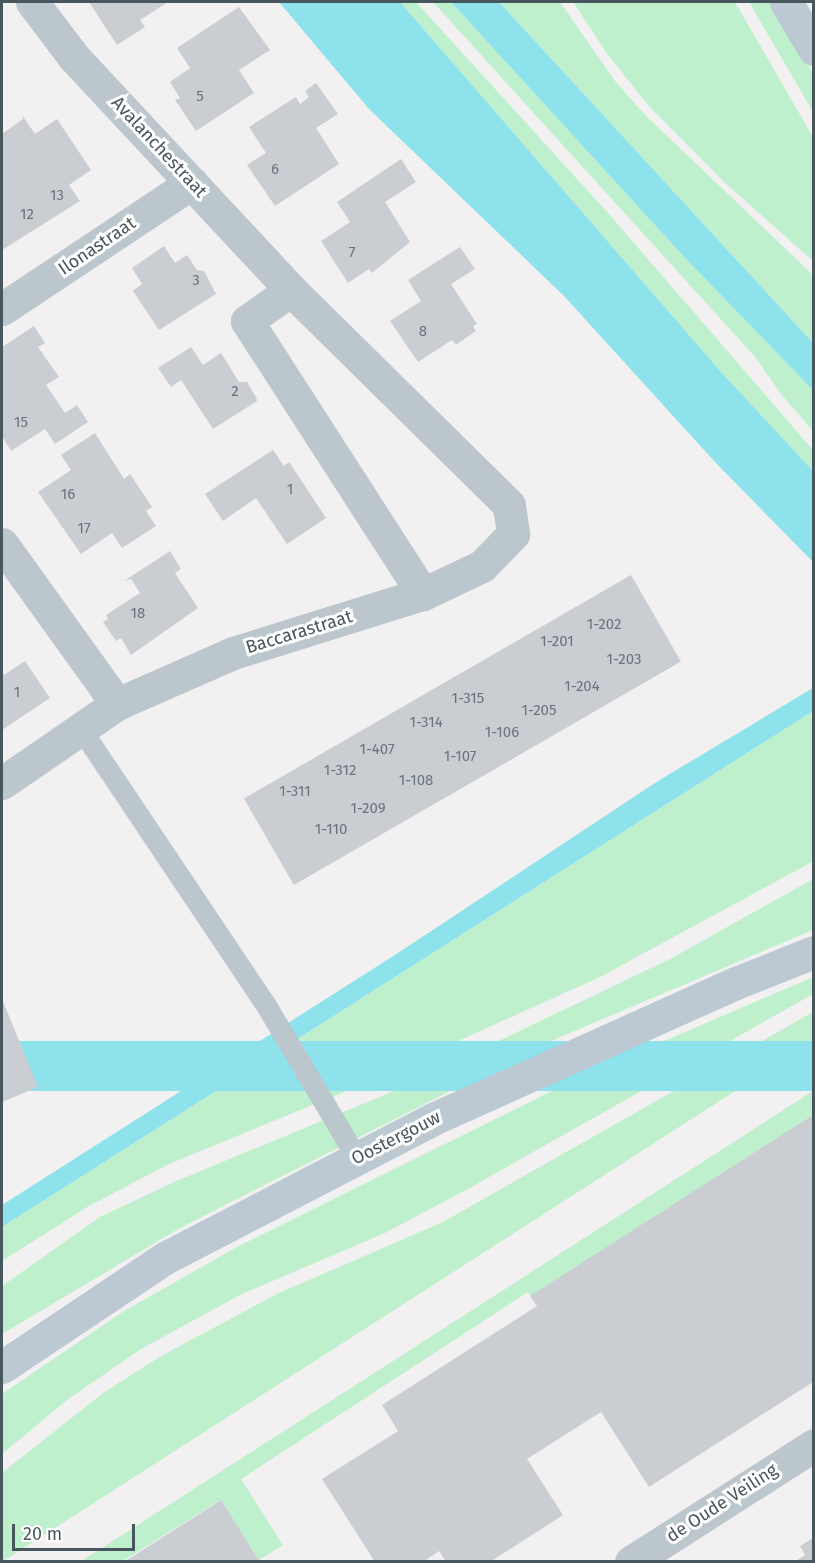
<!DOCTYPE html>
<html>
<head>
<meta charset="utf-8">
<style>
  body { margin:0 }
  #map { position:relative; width:815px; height:1563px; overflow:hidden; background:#f3f0f1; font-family:"Fira Sans",sans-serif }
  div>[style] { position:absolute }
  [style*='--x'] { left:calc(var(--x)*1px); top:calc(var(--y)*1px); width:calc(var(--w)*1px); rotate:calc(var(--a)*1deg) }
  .green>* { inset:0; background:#bff0cd }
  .water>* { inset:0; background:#8de2ec; transform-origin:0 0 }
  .building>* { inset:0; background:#caced3; transform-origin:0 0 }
  .lane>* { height:21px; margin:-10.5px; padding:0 10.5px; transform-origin:10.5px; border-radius:10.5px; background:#bcc6cd }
  .street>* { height:33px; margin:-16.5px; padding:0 16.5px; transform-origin:16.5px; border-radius:16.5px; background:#bcc6cd }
  .secondary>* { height:33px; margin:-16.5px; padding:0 16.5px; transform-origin:16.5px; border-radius:16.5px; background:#bcc9d2 }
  span { translate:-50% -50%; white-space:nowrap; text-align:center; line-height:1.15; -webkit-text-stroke:6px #fff; paint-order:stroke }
  .number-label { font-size:15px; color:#68747b }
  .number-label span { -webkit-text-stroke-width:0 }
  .street-label { font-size:18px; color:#48565e }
  .frame { position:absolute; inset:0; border:3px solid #48565e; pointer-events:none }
  .scale { position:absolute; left:12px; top:1524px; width:123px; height:27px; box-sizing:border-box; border:3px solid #48565e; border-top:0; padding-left:8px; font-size:18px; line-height:21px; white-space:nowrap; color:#48565e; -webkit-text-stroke:4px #fff; paint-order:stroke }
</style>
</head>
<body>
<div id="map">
  <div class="green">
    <i style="clip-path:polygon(400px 2px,416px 2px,608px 213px,813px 450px,813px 471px,721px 372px)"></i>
    <i style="clip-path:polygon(433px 2px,451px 2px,686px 259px,813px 390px,813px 431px,781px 394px,756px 358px)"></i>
    <i style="clip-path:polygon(499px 2px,560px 2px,615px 81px,645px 115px,813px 275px,813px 343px)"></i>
    <i style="clip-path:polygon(573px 2px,735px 2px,813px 137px,813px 261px,724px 182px,649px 106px,608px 55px)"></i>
    <i style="clip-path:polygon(749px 2px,772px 2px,813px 73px,813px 112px)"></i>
    <i style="clip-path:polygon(813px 711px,812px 862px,600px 977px,354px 1088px,169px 1164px,89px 1206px,2px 1261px,2px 1227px)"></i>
    <i style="clip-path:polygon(813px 879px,813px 930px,539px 1046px,180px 1228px,2px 1334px,2px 1286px,100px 1217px,174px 1182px,394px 1091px,670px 959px)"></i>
    <i style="clip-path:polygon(813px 977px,813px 994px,466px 1190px,385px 1233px,242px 1294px,141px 1349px,67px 1400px,2px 1454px,2px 1394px,124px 1311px,235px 1248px,578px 1078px)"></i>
    <i style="clip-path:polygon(813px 1012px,813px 1041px,2px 1562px,2px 1473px,103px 1393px,161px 1356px,279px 1293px,443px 1222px)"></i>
    <i style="clip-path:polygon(813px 1091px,813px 1115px,531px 1296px,528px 1292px,241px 1479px,283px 1545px,259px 1560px,220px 1500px,123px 1561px,80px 1562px)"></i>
  </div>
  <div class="water">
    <i style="clip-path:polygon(279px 2px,400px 2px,721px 372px,813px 471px,813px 562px,715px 462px,564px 296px,369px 109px)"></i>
    <i style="clip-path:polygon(451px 2px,499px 2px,813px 343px,813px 390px,686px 259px)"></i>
    <i style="clip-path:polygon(813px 688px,813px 711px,2px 1227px,2px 1205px,398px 953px,658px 781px)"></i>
    <i style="left:813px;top:1041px;width:50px;height:961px;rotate:90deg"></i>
  </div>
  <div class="building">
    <i style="clip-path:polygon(89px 2px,168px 2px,140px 20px,145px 27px,117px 45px)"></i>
    <i style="clip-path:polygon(239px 7px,270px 50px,239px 70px,254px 93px,196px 131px,175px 100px,180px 98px,170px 82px,190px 68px,177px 48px)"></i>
    <i style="clip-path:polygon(316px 83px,338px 114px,316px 128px,339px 164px,275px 206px,247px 165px,266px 153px,249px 127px,296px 97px,300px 104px,309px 97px,305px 91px)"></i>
    <i style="clip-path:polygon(22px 115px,35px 134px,57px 119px,91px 170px,69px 185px,80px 201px,2px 250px,2px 134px,23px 119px)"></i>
    <i style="clip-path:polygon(401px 159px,416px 182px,385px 202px,410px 242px,372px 273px,369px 269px,348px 283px,321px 241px,350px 222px,337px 202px)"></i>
    <i style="clip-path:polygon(164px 246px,175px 263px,187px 255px,197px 270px,204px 271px,216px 294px,159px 330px,133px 291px,142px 284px,132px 268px)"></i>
    <i style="clip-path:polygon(460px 247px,475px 269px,451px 284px,477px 324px,473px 326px,476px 331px,456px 345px,452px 340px,418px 362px,390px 321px,421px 301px,408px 280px)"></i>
    <i style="clip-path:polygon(34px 326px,45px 343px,38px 347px,59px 377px,46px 385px,65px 413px,77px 405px,88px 422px,55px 444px,45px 429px,11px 451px,2px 436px,2px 347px)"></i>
    <i style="clip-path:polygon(191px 347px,203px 365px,221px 353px,239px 382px,247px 382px,256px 397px,257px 401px,213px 429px,181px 380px,171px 387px,158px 368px)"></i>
    <i style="clip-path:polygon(95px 433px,124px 479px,130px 474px,152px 507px,146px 511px,156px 526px,122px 548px,112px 533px,81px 554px,38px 492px,71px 470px,61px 455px)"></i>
    <i style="clip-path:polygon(273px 450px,284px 466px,289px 462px,326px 518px,287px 544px,256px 498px,223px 521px,205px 494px)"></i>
    <i style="clip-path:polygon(170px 551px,181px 569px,175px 573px,198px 608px,131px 655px,121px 638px,116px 641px,103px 622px,108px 619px,106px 615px,140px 593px,131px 579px,124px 581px)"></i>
    <i style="left:631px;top:575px;width:100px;height:447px;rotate:60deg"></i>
    <i style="clip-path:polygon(25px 661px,50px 698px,2px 730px,2px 671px,4px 675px)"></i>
    <i style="clip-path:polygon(2px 999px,38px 1087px,2px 1102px)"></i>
    <i style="clip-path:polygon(813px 1115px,813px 1382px,649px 1487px,601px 1412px,527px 1459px,563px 1515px,490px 1562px,446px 1562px,439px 1551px,423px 1562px,375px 1562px,322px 1479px,398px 1431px,382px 1405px,537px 1306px,530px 1296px)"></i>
    <i style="clip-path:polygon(221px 1500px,260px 1562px,124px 1562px)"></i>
    <i style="clip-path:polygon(813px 1538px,813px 1562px,794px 1562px,805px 1555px,800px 1546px)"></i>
  </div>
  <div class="lane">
    <i style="--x:81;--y:729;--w:329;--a:56.2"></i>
    <i style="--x:264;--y:1002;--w:182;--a:59.2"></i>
  </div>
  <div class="street">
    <i style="--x:291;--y:290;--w:54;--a:144.8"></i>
    <i style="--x:247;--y:321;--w:325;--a:57.2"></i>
    <i style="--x:2;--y:309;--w:228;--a:-33.6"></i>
    <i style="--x:2;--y:544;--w:197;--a:54.3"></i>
    <i style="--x:2;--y:783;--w:140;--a:-34.5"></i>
    <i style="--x:117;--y:704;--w:127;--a:-23.7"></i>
    <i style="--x:233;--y:653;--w:199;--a:-17.3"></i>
    <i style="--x:423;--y:594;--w:65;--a:-25.4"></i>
    <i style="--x:482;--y:566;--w:45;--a:-45.9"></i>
    <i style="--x:513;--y:534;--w:29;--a:-98"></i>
    <i style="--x:509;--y:505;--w:306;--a:-135.4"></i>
    <i style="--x:291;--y:290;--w:320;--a:-133"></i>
    <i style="--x:73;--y:56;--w:68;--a:-127.2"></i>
    <i style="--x:631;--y:1562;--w:217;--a:-32.6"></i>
  </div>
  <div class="secondary">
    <i style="--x:786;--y:2;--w:55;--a:59.2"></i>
    <i style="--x:2;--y:1367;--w:196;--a:-33.8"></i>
    <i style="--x:165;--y:1258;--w:302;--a:-27.4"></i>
    <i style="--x:433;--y:1119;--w:332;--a:-24.2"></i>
    <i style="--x:736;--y:983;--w:84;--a:-21.7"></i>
  </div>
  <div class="number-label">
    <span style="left:200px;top:97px">5</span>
    <span style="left:275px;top:170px">6</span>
    <span style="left:57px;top:196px">13</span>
    <span style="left:27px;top:215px">12</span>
    <span style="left:352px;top:253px">7</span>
    <span style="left:196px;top:281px">3</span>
    <span style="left:423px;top:332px">8</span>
    <span style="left:235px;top:392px">2</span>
    <span style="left:21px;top:423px">15</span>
    <span style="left:290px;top:490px">1</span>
    <span style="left:68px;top:495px">16</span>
    <span style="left:84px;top:529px">17</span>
    <span style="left:138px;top:614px">18</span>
    <span style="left:604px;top:625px">1-202</span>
    <span style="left:557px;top:642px">1-201</span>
    <span style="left:624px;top:660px">1-203</span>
    <span style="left:582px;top:687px">1-204</span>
    <span style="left:17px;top:693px">1</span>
    <span style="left:468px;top:699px">1-315</span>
    <span style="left:539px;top:711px">1-205</span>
    <span style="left:426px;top:723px">1-314</span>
    <span style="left:502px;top:733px">1-106</span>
    <span style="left:377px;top:750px">1-407</span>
    <span style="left:460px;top:757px">1-107</span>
    <span style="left:340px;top:771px">1-312</span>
    <span style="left:416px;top:781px">1-108</span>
    <span style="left:295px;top:792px">1-311</span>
    <span style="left:368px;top:809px">1-209</span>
    <span style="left:331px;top:830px">1-110</span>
  </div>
  <div class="street-label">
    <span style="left:159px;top:147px;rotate:47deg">Avalanchestraat</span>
    <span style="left:97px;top:246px;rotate:-34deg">Ilonastraat</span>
    <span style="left:299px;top:632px;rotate:-17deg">Baccarastraat</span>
    <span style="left:396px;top:1138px;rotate:-27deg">Oostergouw</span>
    <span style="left:722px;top:1503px;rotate:-33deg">de Oude Veiling</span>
  </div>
  <div class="frame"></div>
  <div class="scale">20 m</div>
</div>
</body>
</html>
